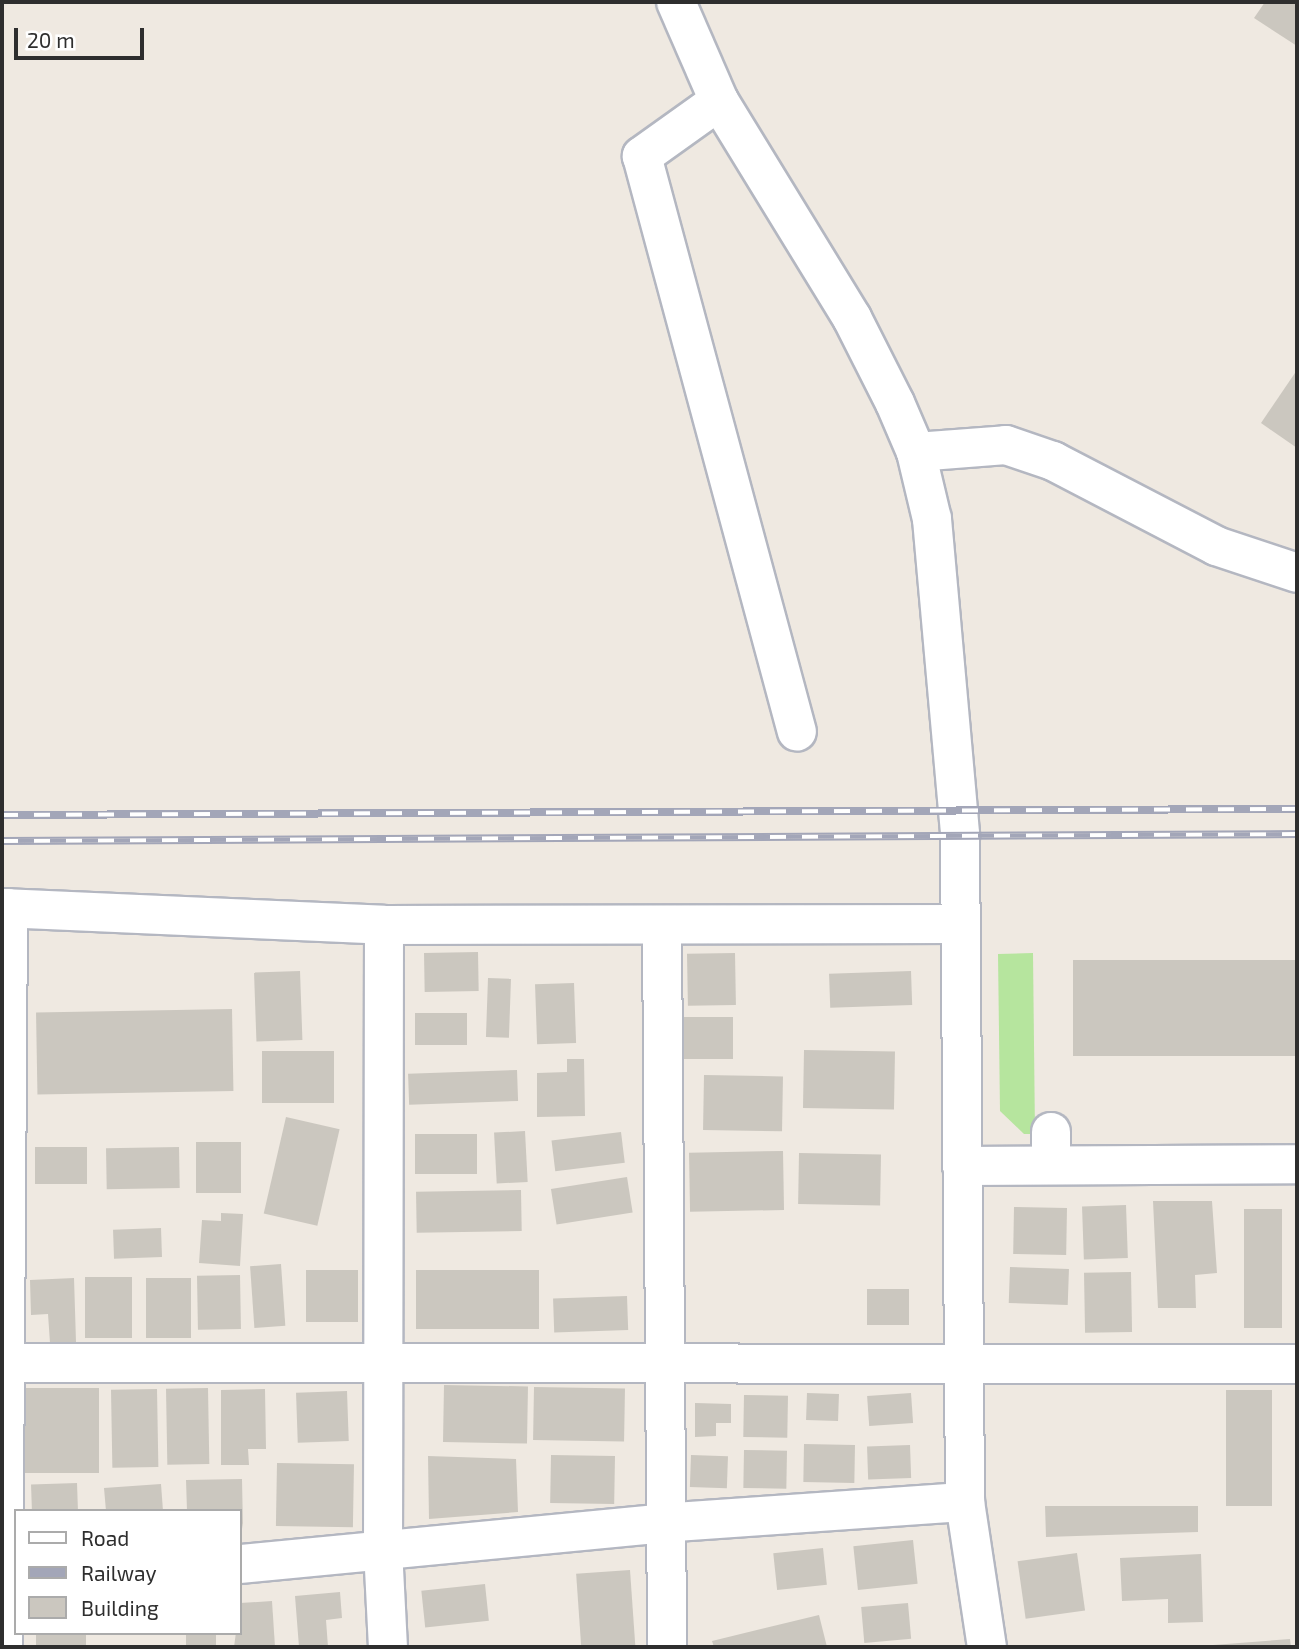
<!DOCTYPE html>
<html>
<head>
<meta charset="utf-8">
<style>
  body { margin:0 }
  #map { position:relative; width:1299px; height:1649px; overflow:hidden; background:#efe9e1; font-family:"Exo 2",sans-serif }
  div>[style] { position:absolute }
  [style*='--x'] { left:calc(var(--x)*1px); top:calc(var(--y)*1px); width:calc(var(--w)*1px); rotate:calc(var(--a)*1deg) }
  .green>* { inset:0; background:#b6e59e }
  .building>* { inset:0; background:#cbc7bf; transform-origin:0 0 }
  .roads { filter:drop-shadow(2px 0 #b4b7c1) drop-shadow(-2px 0 #b4b7c1) drop-shadow(0 2px #b4b7c1) drop-shadow(0 -2px #b4b7c1) }
  .minor>* { height:38px; margin:-19px; padding:0 19px; transform-origin:19px; border-radius:19px; background:#fff }
  .rail>* { height:8px; margin-top:-4px; transform-origin:0; background:repeating-linear-gradient(90deg,#fff 0 16px,#a3a6b8 0 32px); box-sizing:border-box; border-block:2px solid #a3a6b8 }
  span { translate:-50% -50%; white-space:nowrap; text-align:center; line-height:1.15; -webkit-text-stroke:5px #fff; paint-order:stroke }
  .frame { position:absolute; inset:0; border:4px solid #2e2e2e; pointer-events:none }
  .legend { position:absolute; left:14px; top:1509px; width:228px; height:126px; box-sizing:border-box; background:#fff; border:2px solid #ababab; margin:0; padding:9px 12px; list-style:none; font-size:21px; color:#2e2e2e }
  .legend li { display:flex; align-items:center; gap:14px; height:35px }
  .legend b { width:35px; border:2px solid #ababab }
  .scale { position:absolute; left:14px; top:28px; width:130px; height:32px; box-sizing:border-box; border:4px solid #2e2e2e; border-top:0; padding-left:9px; font-size:21px; line-height:24px; white-space:nowrap; color:#2e2e2e; -webkit-text-stroke:5px #fff; paint-order:stroke }
</style>
</head>
<body>
<div id="map">
  <div class="green">
    <i style="clip-path:polygon(1033px 953px,1035px 1134px,1024px 1134px,1000px 1111px,998px 954px)"></i>
  </div>
  <div class="building">
    <i style="clip-path:polygon(1265px 2px,1297px 2px,1297px 46px,1254px 18px)"></i>
    <i style="clip-path:polygon(1297px 370px,1297px 448px,1261px 423px)"></i>
    <i style="left:478px;top:952px;width:39px;height:54px;rotate:89deg"></i>
    <i style="left:735px;top:953px;width:52px;height:48px;rotate:89deg"></i>
    <i style="left:1297px;top:960px;width:96px;height:224px;rotate:90deg"></i>
    <i style="left:300px;top:971px;width:69px;height:46px;rotate:88deg"></i>
    <i style="left:911px;top:971px;width:34px;height:82px;rotate:88deg"></i>
    <i style="left:488px;top:978px;width:23px;height:59px;rotate:2deg"></i>
    <i style="left:574px;top:983px;width:60px;height:39px;rotate:88deg"></i>
    <i style="left:232px;top:1009px;width:82px;height:196px;rotate:89deg"></i>
    <i style="left:415px;top:1013px;width:52px;height:32px"></i>
    <i style="left:684px;top:1017px;width:49px;height:42px"></i>
    <i style="left:804px;top:1050px;width:91px;height:58px;rotate:1deg"></i>
    <i style="left:334px;top:1051px;width:52px;height:72px;rotate:90deg"></i>
    <i style="clip-path:polygon(567px 1059px,584px 1059px,585px 1116px,537px 1117px,537px 1073px,567px 1072px)"></i>
    <i style="left:517px;top:1070px;width:31px;height:109px;rotate:88deg"></i>
    <i style="left:704px;top:1075px;width:79px;height:55px;rotate:1deg"></i>
    <i style="left:286px;top:1117px;width:55px;height:99px;rotate:13deg"></i>
    <i style="left:525px;top:1131px;width:51px;height:31px;rotate:87deg"></i>
    <i style="left:621px;top:1132px;width:31px;height:70px;rotate:83deg"></i>
    <i style="left:415px;top:1134px;width:62px;height:40px"></i>
    <i style="left:196px;top:1142px;width:45px;height:51px"></i>
    <i style="left:35px;top:1147px;width:52px;height:37px"></i>
    <i style="left:179px;top:1147px;width:41px;height:73px;rotate:89deg"></i>
    <i style="left:783px;top:1151px;width:59px;height:94px;rotate:89deg"></i>
    <i style="left:799px;top:1153px;width:82px;height:51px;rotate:1deg"></i>
    <i style="left:627px;top:1177px;width:36px;height:77px;rotate:81deg"></i>
    <i style="left:521px;top:1190px;width:41px;height:105px;rotate:89deg"></i>
    <i style="clip-path:polygon(1153px 1201px,1212px 1201px,1217px 1273px,1195px 1275px,1196px 1308px,1158px 1308px)"></i>
    <i style="left:1126px;top:1205px;width:53px;height:44px;rotate:88deg"></i>
    <i style="left:1014px;top:1207px;width:53px;height:47px;rotate:1deg"></i>
    <i style="left:1244px;top:1209px;width:38px;height:119px"></i>
    <i style="clip-path:polygon(221px 1213px,243px 1214px,240px 1266px,199px 1263px,202px 1220px,221px 1221px)"></i>
    <i style="left:161px;top:1228px;width:29px;height:48px;rotate:88deg"></i>
    <i style="left:281px;top:1264px;width:62px;height:31px;rotate:86deg"></i>
    <i style="left:1010px;top:1267px;width:59px;height:36px;rotate:2deg"></i>
    <i style="left:306px;top:1270px;width:52px;height:52px"></i>
    <i style="left:416px;top:1270px;width:123px;height:59px"></i>
    <i style="left:1131px;top:1272px;width:60px;height:47px;rotate:89deg"></i>
    <i style="left:240px;top:1275px;width:54px;height:43px;rotate:89deg"></i>
    <i style="left:85px;top:1277px;width:47px;height:61px"></i>
    <i style="clip-path:polygon(74px 1278px,76px 1342px,50px 1343px,48px 1314px,31px 1315px,30px 1280px)"></i>
    <i style="left:146px;top:1278px;width:45px;height:60px"></i>
    <i style="left:867px;top:1289px;width:42px;height:36px"></i>
    <i style="left:627px;top:1296px;width:34px;height:74px;rotate:88deg"></i>
    <i style="left:444px;top:1385px;width:84px;height:57px;rotate:1deg"></i>
    <i style="left:534px;top:1387px;width:91px;height:53px;rotate:1deg"></i>
    <i style="left:25px;top:1388px;width:74px;height:85px"></i>
    <i style="left:208px;top:1388px;width:76px;height:42px;rotate:89deg"></i>
    <i style="left:157px;top:1389px;width:78px;height:46px;rotate:89deg"></i>
    <i style="clip-path:polygon(265px 1389px,266px 1449px,248px 1449px,249px 1465px,221px 1465px,221px 1390px)"></i>
    <i style="left:1226px;top:1390px;width:46px;height:116px"></i>
    <i style="left:347px;top:1391px;width:50px;height:51px;rotate:88deg"></i>
    <i style="left:807px;top:1393px;width:32px;height:27px;rotate:2deg"></i>
    <i style="left:911px;top:1393px;width:30px;height:44px;rotate:86deg"></i>
    <i style="left:744px;top:1395px;width:44px;height:42px;rotate:1deg"></i>
    <i style="clip-path:polygon(695px 1403px,731px 1404px,731px 1423px,716px 1423px,716px 1436px,695px 1437px)"></i>
    <i style="left:804px;top:1444px;width:51px;height:38px;rotate:1deg"></i>
    <i style="left:910px;top:1445px;width:33px;height:43px;rotate:88deg"></i>
    <i style="left:744px;top:1450px;width:43px;height:38px;rotate:1deg"></i>
    <i style="left:691px;top:1455px;width:37px;height:32px;rotate:2deg"></i>
    <i style="clip-path:polygon(428px 1456px,516px 1459px,518px 1512px,429px 1519px)"></i>
    <i style="left:615px;top:1456px;width:48px;height:64px;rotate:91deg"></i>
    <i style="left:277px;top:1463px;width:77px;height:63px;rotate:1deg"></i>
    <i style="clip-path:polygon(242px 1479px,243px 1529px,240px 1511px,187px 1511px,186px 1480px)"></i>
    <i style="left:77px;top:1483px;width:28px;height:46px;rotate:88deg"></i>
    <i style="clip-path:polygon(161px 1484px,163px 1511px,106px 1511px,104px 1488px)"></i>
    <i style="clip-path:polygon(1045px 1506px,1198px 1506px,1198px 1532px,1046px 1537px)"></i>
    <i style="left:913px;top:1540px;width:44px;height:60px;rotate:84deg"></i>
    <i style="left:823px;top:1548px;width:37px;height:50px;rotate:84deg"></i>
    <i style="left:1077px;top:1553px;width:58px;height:60px;rotate:82deg"></i>
    <i style="clip-path:polygon(1201px 1554px,1203px 1622px,1168px 1623px,1168px 1599px,1122px 1601px,1120px 1558px)"></i>
    <i style="left:630px;top:1570px;width:77px;height:54px;rotate:86deg"></i>
    <i style="left:485px;top:1584px;width:37px;height:64px;rotate:84deg"></i>
    <i style="clip-path:polygon(340px 1592px,342px 1618px,326px 1620px,328px 1647px,299px 1647px,295px 1596px)"></i>
    <i style="clip-path:polygon(272px 1601px,275px 1647px,234px 1647px,240px 1603px)"></i>
    <i style="left:908px;top:1603px;width:36px;height:47px;rotate:85deg"></i>
    <i style="clip-path:polygon(819px 1615px,827px 1647px,714px 1647px,712px 1641px)"></i>
    <i style="left:36px;top:1633px;width:50px;height:14px"></i>
    <i style="left:186px;top:1633px;width:30px;height:14px"></i>
    <i style="clip-path:polygon(1290px 1639px,1291px 1647px,1213px 1647px,1213px 1645px)"></i>
  </div>
  <div class="roads">
    <div class="minor">
      <i style="--x:676;--y:2;--w:108;--a:66.5"></i>
      <i style="--x:719;--y:101;--w:255;--a:58.5"></i>
      <i style="--x:852;--y:318;--w:95;--a:63.2"></i>
      <i style="--x:895;--y:403;--w:53;--a:66.8"></i>
      <i style="--x:916;--y:452;--w:69;--a:76.6"></i>
      <i style="--x:932;--y:519;--w:317;--a:84.9"></i>
      <i style="--x:960;--y:835;--w:667;--a:89.57"></i>
      <i style="--x:965;--y:1502;--w:147;--a:81.4"></i>
      <i style="--x:719;--y:101;--w:95;--a:144.5"></i>
      <i style="--x:642;--y:156;--w:596;--a:74.94"></i>
      <i style="--x:916;--y:452;--w:90;--a:-4.4"></i>
      <i style="--x:1006;--y:445;--w:50;--a:18.8"></i>
      <i style="--x:1053;--y:461;--w:184;--a:27.5"></i>
      <i style="--x:1216;--y:546;--w:85;--a:18.4"></i>
      <i style="--x:2;--y:908;--w:382;--a:2.5"></i>
      <i style="--x:384;--y:925;--w:577;--a:-0.1"></i>
      <i style="--x:384;--y:925;--w:624;--a:90.09"></i>
      <i style="--x:383;--y:1549;--w:98;--a:87.1"></i>
      <i style="--x:662;--y:926;--w:721;--a:89.6"></i>
      <i style="--x:1051;--y:1132;--w:33;--a:90"></i>
      <i style="--x:962;--y:1166;--w:335;--a:-0.3"></i>
      <i style="--x:2;--y:1363;--w:1295;--a:0.04"></i>
      <i style="--x:240;--y:1564;--w:424;--a:-5.5"></i>
      <i style="--x:662;--y:1523;--w:304;--a:-4"></i>
      <i style="--x:3;--y:1647;--w:739;--a:-89.61"></i>
    </div>
  </div>
  <div class="rail">
    <i style="--x:2;--y:815;--w:1295;--a:-0.27"></i>
    <i style="--x:2;--y:841;--w:1295;--a:-0.31"></i>
  </div>
  <div class="frame"></div>
  <ul class="legend">
  <li><b style="height:9px;background:#fff"></b>Road</li>
  <li><b style="height:9px;background:#a3a6b8"></b>Railway</li>
  <li><b style="height:19px;background:#cbc7bf"></b>Building</li>
  </ul>
  <div class="scale">20 m</div>
</div>
</body>
</html>
